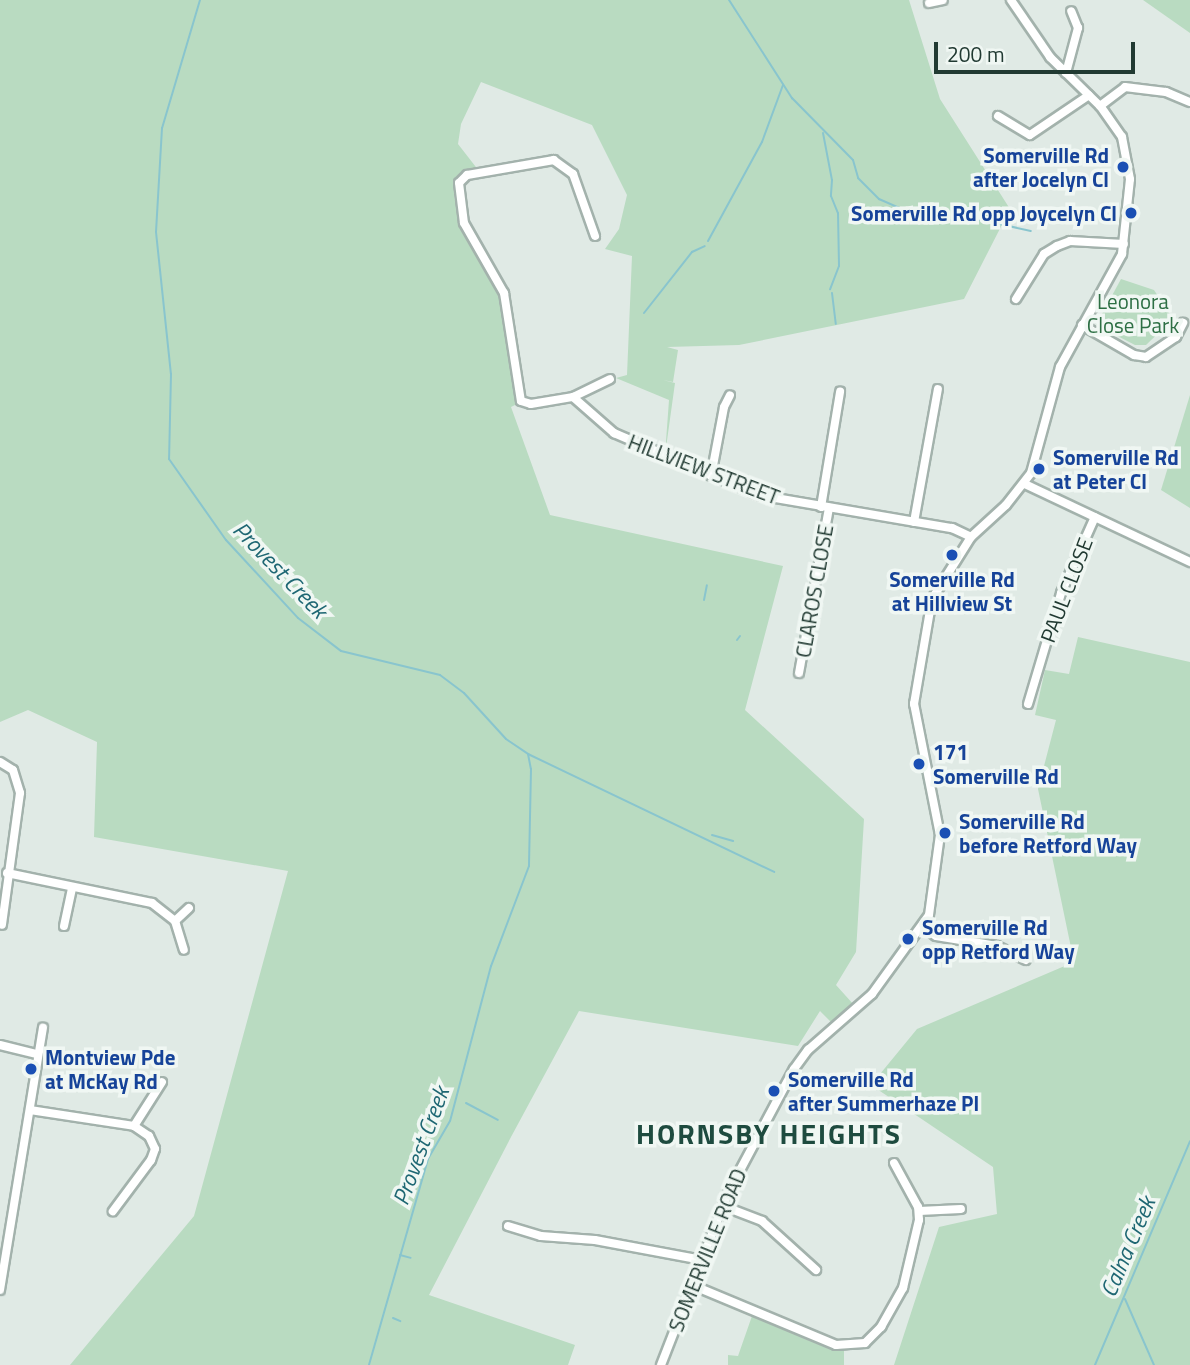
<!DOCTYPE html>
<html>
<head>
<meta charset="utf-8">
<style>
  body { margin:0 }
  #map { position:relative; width:1190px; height:1365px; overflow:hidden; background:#e0eae5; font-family:"Titillium Web",sans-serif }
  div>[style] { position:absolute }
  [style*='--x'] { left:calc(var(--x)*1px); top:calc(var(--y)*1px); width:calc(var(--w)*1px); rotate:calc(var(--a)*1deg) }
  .green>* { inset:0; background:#b9dbc1 }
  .stream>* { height:2px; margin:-1px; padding:0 1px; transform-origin:1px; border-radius:1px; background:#89c5ce }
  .roads { filter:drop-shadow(2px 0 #a3b2ac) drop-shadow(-2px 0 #a3b2ac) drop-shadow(0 2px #a3b2ac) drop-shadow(0 -2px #a3b2ac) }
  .minor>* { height:8px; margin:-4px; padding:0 4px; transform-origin:4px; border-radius:4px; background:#fff }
  .dots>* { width:19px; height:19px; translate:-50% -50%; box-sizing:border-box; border:4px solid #f0f7f3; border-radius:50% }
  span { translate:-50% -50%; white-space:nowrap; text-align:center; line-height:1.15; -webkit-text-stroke:7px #f0f7f3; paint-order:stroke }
  .transit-label { font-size:21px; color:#164399; font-weight:700 }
  .right { translate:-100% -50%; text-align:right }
  .left { translate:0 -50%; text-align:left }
  .park-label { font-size:21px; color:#2d6f44 }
  .street-label { font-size:21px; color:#213a32 }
  .water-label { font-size:23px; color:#1e6773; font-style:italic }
  .district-label { font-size:28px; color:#1e4b3f; font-weight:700; letter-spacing:2px }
  .scale { position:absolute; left:934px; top:42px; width:201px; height:32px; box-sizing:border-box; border:4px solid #213a32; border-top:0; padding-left:9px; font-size:21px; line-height:24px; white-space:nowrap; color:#213a32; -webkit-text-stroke:5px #f0f7f3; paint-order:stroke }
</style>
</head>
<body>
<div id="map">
  <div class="green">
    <i style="clip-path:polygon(0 0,909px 0,940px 99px,1010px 209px,964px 299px,739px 345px,667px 347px,678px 350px,673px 382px,663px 380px,675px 383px,665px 455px,669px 400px,616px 378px,627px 375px,632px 256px,605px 249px,619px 229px,627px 195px,592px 125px,481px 82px,461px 124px,458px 144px,479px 171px,460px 181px,454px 196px,460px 222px,506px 305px,507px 347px,519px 403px,511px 407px,550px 515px,783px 566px,745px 710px,864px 819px,856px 952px,836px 985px,854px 1005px,834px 1025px,820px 1011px,798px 1046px,579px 1011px,511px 1137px,429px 1295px,575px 1345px,568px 1365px,70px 1365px,194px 1216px,288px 871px,94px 837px,97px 742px,28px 710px,0 722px)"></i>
    <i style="clip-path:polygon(1143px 0,1190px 0,1190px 33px)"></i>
    <i style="clip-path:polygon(1121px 279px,1154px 290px,1173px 319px,1146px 345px,1135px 345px,1096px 325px)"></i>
    <i style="clip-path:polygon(1190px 395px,1190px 508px,1161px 490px)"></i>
    <i style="clip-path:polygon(1078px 637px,1190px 662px,1190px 1365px,894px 1365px,939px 1227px,997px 1214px,993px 1167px,871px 1085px,917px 1029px,1074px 962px,1038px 789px,1056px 720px,1035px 715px,1045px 670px,1069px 674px)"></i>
    <i style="clip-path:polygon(752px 1316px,844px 1350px,844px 1365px,728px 1365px,728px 1355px,738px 1356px)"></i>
  </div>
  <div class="stream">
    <i style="--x:200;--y:0;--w:134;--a:106.5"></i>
    <i style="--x:162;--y:128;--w:104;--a:93.3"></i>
    <i style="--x:156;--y:232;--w:143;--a:84"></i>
    <i style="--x:171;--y:374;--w:85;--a:91.3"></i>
    <i style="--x:169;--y:459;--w:99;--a:54.9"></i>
    <i style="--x:226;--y:540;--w:106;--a:47.3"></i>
    <i style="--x:298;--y:618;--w:54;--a:37.5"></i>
    <i style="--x:341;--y:651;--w:102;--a:13.6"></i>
    <i style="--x:440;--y:675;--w:30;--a:37"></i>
    <i style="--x:464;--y:693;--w:62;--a:47.6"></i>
    <i style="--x:506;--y:739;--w:27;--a:34"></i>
    <i style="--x:528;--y:754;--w:15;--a:79"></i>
    <i style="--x:531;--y:769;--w:97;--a:91.2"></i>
    <i style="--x:529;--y:866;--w:107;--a:110.8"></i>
    <i style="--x:491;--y:966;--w:160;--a:104.8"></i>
    <i style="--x:450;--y:1121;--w:44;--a:120.1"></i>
    <i style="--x:428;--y:1159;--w:214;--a:106"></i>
    <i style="--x:729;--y:0;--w:117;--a:57.3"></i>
    <i style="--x:792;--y:98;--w:87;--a:45.5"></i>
    <i style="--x:853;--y:160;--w:19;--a:74"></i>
    <i style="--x:858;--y:178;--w:30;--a:45"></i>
    <i style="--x:879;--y:199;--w:55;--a:23.7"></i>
    <i style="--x:823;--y:133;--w:48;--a:79.2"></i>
    <i style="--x:832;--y:180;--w:16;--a:94"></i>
    <i style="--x:831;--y:196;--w:18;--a:68"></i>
    <i style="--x:838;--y:213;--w:53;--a:88.9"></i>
    <i style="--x:839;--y:266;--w:25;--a:111"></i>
    <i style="--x:937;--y:220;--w:45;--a:0"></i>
    <i style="--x:982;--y:220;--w:50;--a:12.7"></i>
    <i style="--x:708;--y:241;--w:113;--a:-61.4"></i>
    <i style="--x:762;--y:142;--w:61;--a:-69.8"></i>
    <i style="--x:832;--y:293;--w:31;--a:83"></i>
    <i style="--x:644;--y:313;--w:78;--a:-51.8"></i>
    <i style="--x:692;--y:252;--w:14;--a:-25"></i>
    <i style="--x:704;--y:600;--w:15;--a:-79"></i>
    <i style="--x:737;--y:640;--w:5;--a:-53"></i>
    <i style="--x:528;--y:754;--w:273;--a:25.6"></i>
    <i style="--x:712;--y:835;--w:22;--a:16"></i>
    <i style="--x:466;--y:1103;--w:36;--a:28"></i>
    <i style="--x:400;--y:1255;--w:11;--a:15"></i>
    <i style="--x:1125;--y:1299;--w:72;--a:66.3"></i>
    <i style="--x:393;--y:1318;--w:8;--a:23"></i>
    <i style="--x:1095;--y:1365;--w:243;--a:-67"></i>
  </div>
  <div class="roads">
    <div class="minor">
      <i style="--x:929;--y:3;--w:14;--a:-12"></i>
      <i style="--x:1066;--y:73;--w:47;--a:-75.1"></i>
      <i style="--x:1078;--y:28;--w:18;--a:-112"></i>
      <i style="--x:1100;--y:106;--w:31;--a:-37"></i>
      <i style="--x:1125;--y:87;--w:41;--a:7"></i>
      <i style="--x:1166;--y:92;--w:26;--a:23"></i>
      <i style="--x:998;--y:116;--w:37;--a:31"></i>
      <i style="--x:1030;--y:135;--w:71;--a:-34.1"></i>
      <i style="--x:595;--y:236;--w:66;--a:-109.5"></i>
      <i style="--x:573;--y:174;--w:24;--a:-144"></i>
      <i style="--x:554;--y:160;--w:88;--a:170.2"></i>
      <i style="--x:467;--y:175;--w:11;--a:135"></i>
      <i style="--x:459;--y:183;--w:40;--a:82.9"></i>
      <i style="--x:464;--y:223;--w:81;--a:60.3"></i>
      <i style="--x:504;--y:293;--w:109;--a:81.1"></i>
      <i style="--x:521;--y:401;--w:10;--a:17"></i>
      <i style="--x:531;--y:404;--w:43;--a:-9.5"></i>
      <i style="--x:573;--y:397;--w:41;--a:-25.9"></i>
      <i style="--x:1016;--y:299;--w:53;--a:-58.1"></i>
      <i style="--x:1044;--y:254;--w:15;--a:-32"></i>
      <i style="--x:1057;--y:246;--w:14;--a:-21"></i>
      <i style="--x:1070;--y:241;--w:54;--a:3.2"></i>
      <i style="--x:1082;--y:325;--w:60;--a:30"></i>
      <i style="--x:1134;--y:355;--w:12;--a:9"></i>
      <i style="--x:1146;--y:357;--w:36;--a:-34"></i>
      <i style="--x:1176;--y:337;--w:16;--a:-63"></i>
      <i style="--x:573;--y:397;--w:55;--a:41.3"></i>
      <i style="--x:614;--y:433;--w:157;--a:23.3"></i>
      <i style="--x:758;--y:495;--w:197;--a:9.7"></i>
      <i style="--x:952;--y:528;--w:21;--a:25"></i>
      <i style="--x:711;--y:476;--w:70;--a:-79.3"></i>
      <i style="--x:724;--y:407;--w:13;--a:-63"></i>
      <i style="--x:1025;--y:484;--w:183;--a:25.3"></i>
      <i style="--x:821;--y:507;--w:117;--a:-80.6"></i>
      <i style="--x:914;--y:522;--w:135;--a:-79.8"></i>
      <i style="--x:799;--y:673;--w:168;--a:-79.7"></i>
      <i style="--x:1028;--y:704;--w:116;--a:-73.4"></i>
      <i style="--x:1061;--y:593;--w:83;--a:-65.9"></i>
      <i style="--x:0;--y:762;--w:15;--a:32"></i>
      <i style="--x:13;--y:770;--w:24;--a:73"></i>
      <i style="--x:20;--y:793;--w:133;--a:97.8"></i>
      <i style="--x:7;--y:873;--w:148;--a:11.7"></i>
      <i style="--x:152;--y:903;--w:29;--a:38"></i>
      <i style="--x:175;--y:921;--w:19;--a:-43"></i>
      <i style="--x:175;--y:921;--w:30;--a:73"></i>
      <i style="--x:64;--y:926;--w:38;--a:-78"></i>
      <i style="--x:923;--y:926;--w:16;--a:38"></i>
      <i style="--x:936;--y:936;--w:62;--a:9.3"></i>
      <i style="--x:997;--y:946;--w:32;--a:26"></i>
      <i style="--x:0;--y:1045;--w:37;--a:14"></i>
      <i style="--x:30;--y:1110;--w:105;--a:8.7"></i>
      <i style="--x:134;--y:1126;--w:18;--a:34"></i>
      <i style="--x:149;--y:1136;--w:14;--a:65"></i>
      <i style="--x:155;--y:1149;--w:12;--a:110"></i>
      <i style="--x:151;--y:1160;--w:64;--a:126.7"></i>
      <i style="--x:134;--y:1126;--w:52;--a:-57.5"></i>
      <i style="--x:723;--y:1206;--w:42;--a:21"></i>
      <i style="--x:762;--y:1221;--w:73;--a:42.2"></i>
      <i style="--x:919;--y:1211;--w:42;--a:-2.7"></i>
      <i style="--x:508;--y:1226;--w:34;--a:17"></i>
      <i style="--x:541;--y:1236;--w:54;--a:4.2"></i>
      <i style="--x:595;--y:1240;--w:109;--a:10.6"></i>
      <i style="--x:692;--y:1285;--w:156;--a:22.6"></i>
      <i style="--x:836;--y:1345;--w:29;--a:-4"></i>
      <i style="--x:865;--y:1343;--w:23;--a:-45"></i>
      <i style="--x:881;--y:1327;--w:45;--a:-60.6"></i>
      <i style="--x:903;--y:1288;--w:70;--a:-76.8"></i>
      <i style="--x:919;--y:1220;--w:13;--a:-94"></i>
      <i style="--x:918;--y:1207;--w:50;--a:-118.6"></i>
      <i style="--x:0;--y:1290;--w:266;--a:-80.7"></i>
      <i style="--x:661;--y:1365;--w:187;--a:-68.7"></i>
      <i style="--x:729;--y:1191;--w:138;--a:-62"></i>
      <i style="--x:794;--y:1069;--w:24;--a:-54"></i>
      <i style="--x:808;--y:1050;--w:85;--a:-41.2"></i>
      <i style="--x:872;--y:994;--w:97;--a:-54.2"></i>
      <i style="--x:929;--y:915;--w:81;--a:-82.2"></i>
      <i style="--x:940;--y:835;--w:134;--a:-101.2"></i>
      <i style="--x:914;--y:704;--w:107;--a:-80.3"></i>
      <i style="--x:932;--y:599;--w:73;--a:-57.8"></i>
      <i style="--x:971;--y:537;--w:47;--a:-42.4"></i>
      <i style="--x:1006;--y:505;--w:41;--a:-52"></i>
      <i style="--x:1031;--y:473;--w:110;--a:-74.7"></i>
      <i style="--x:1060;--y:367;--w:129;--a:-61.2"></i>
      <i style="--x:1122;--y:254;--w:75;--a:-83.9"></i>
      <i style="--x:1130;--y:179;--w:43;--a:-100.8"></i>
      <i style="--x:1122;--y:137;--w:38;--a:-125"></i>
      <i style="--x:1100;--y:106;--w:70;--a:-135.6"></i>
      <i style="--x:1050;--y:57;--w:69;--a:-124.4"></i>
    </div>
  </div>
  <div class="dots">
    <i style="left:1123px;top:167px;background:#1a4fb4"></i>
    <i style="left:1131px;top:213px;background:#1a4fb4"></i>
    <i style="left:1039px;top:469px;background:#1a4fb4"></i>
    <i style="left:952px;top:555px;background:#1a4fb4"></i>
    <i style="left:919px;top:764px;background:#1a4fb4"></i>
    <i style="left:945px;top:833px;background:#1a4fb4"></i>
    <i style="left:908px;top:939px;background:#1a4fb4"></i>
    <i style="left:31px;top:1069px;background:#1a4fb4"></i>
    <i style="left:774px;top:1091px;background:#1a4fb4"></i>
  </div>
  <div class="transit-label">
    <span class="right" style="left:1109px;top:167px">Somerville Rd<br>after Jocelyn Cl</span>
    <span class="right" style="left:1117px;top:213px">Somerville Rd opp Joycelyn Cl</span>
    <span class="left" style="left:1053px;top:469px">Somerville Rd<br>at Peter Cl</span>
    <span style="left:952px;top:591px">Somerville Rd<br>at Hillview St</span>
    <span class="left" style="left:933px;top:764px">171<br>Somerville Rd</span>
    <span class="left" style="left:959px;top:833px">Somerville Rd<br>before Retford Way</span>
    <span class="left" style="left:922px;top:939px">Somerville Rd<br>opp Retford Way</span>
    <span class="left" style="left:45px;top:1069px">Montview Pde<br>at McKay Rd</span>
    <span class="left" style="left:788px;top:1091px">Somerville Rd<br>after Summerhaze Pl</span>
  </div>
  <div class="park-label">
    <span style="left:1133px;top:313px">Leonora<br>Close Park</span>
  </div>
  <div class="street-label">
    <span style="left:704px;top:469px;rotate:21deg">HILLVIEW STREET</span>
    <span style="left:1066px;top:590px;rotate:-69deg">PAUL CLOSE</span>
    <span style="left:814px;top:591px;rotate:-80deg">CLAROS CLOSE</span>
    <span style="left:707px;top:1250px;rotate:-68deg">SOMERVILLE ROAD</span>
  </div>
  <div class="water-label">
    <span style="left:280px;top:570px;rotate:46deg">Provest Creek</span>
    <span style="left:421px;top:1146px;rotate:-70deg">Provest Creek</span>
    <span style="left:1128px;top:1247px;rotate:-67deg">Calna Creek</span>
  </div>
  <div class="district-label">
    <span style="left:769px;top:1134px">HORNSBY HEIGHTS</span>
  </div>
  <div class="scale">200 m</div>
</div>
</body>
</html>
